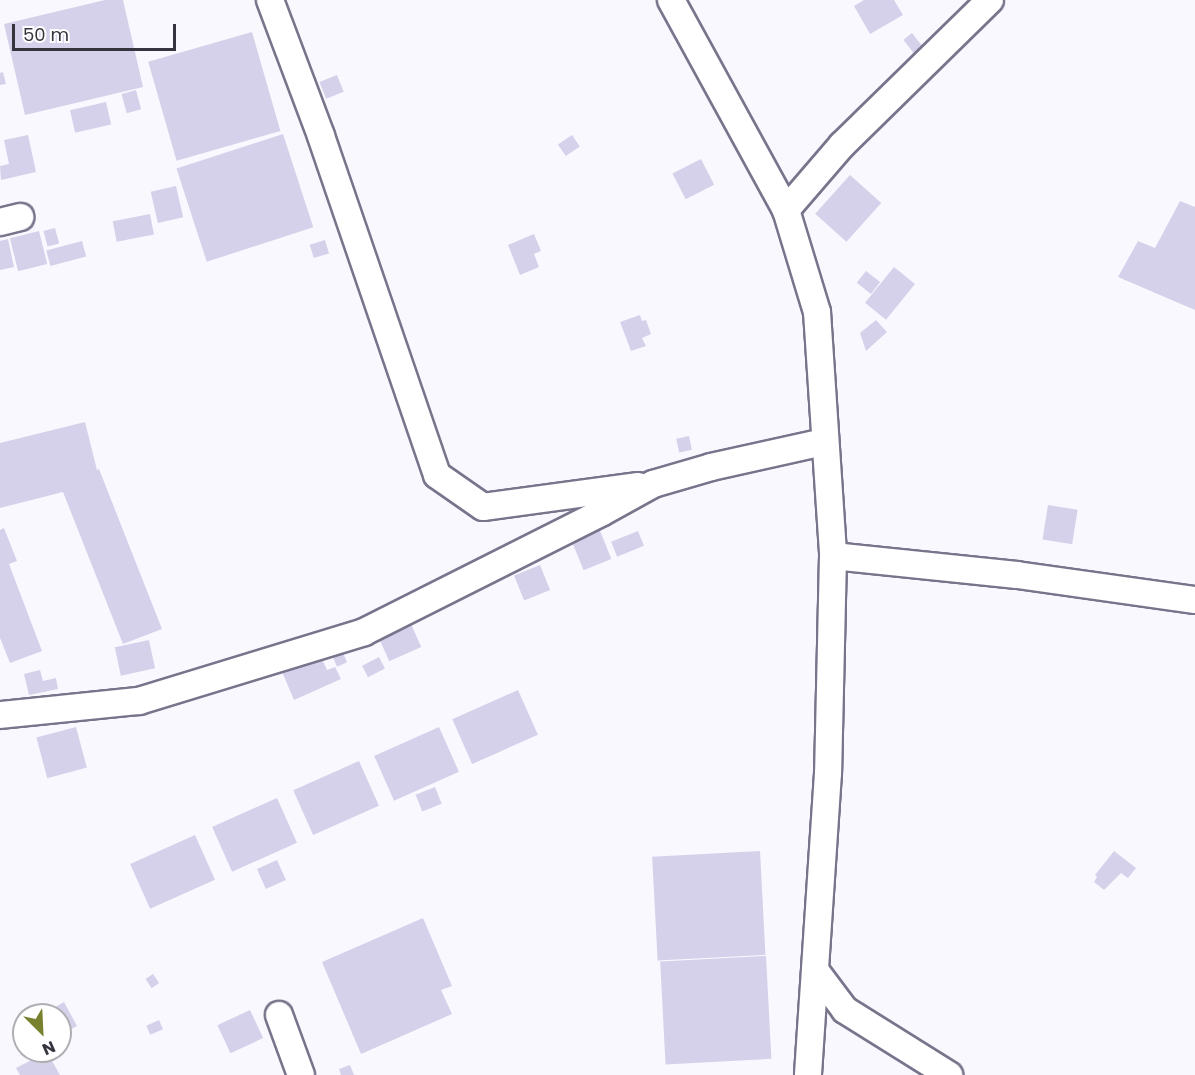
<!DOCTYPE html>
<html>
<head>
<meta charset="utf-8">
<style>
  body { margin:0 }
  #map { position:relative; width:1195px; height:1075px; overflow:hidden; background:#f9f8fe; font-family:Poppins,sans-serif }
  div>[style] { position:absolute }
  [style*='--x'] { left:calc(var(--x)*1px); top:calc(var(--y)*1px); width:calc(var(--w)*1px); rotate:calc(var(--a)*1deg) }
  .building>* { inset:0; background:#d6d1eb; transform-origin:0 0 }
  .roads { filter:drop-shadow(2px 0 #79748c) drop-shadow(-2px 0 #79748c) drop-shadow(0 2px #79748c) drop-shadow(0 -2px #79748c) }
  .minor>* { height:26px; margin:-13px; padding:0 13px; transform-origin:13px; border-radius:13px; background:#fff }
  span { translate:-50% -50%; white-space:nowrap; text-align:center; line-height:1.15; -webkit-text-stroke:4.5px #fff; paint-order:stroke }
  .north { position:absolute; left:12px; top:1003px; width:60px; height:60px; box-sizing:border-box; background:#fff; border:2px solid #afaeb2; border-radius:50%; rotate:156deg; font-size:16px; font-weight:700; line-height:24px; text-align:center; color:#36343e }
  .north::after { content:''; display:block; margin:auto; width:21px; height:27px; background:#78822e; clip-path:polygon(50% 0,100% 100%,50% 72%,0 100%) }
  .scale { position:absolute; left:12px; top:24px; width:164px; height:27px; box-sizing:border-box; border:3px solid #36343e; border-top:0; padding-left:8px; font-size:18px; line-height:21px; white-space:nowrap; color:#36343e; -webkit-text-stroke:4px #fff; paint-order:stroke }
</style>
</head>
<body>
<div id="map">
  <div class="building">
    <i style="clip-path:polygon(105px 0,123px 0,143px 87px,25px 115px,4px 24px)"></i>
    <i style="clip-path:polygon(864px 0,894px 0,903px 15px,870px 34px,854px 6px)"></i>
    <i style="left:252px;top:32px;width:103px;height:108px;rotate:74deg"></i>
    <i style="left:912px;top:33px;width:18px;height:11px;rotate:52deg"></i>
    <i style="clip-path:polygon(3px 72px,6px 84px,0 85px,0 73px)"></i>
    <i style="left:337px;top:75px;width:18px;height:19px;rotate:68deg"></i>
    <i style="left:136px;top:90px;width:20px;height:15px;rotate:75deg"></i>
    <i style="left:106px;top:102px;width:23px;height:37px;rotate:77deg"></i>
    <i style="left:283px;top:134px;width:98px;height:112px;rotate:72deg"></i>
    <i style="clip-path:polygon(28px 135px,36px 172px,1px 180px,0 166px,9px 164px,4px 140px)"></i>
    <i style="left:572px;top:135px;width:14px;height:17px;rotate:56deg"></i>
    <i style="left:701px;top:159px;width:29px;height:32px;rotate:63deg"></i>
    <i style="left:850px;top:175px;width:42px;height:52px;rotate:42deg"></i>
    <i style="left:176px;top:186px;width:32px;height:26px;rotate:77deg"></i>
    <i style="clip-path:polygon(1180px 201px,1195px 207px,1195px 310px,1118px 277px,1138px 241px,1155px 248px)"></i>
    <i style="left:150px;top:214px;width:21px;height:38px;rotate:79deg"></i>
    <i style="left:55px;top:228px;width:16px;height:12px;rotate:75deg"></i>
    <i style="left:39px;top:231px;width:34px;height:30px;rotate:76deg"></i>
    <i style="clip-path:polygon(534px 234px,541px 251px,534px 254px,539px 267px,520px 275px,508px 245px)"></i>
    <i style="clip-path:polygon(8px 239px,14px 267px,0 270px,0 241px)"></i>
    <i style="left:325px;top:240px;width:14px;height:16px;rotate:73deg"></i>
    <i style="left:82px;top:241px;width:16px;height:37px;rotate:75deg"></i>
    <i style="left:894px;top:267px;width:27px;height:46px;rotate:39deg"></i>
    <i style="left:866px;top:271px;width:18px;height:15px;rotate:38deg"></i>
    <i style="clip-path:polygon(640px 315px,642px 321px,646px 320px,651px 334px,642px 338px,646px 346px,631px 351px,620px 322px)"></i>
    <i style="clip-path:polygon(876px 320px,887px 332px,866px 351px,860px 333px)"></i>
    <i style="clip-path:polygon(85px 422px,97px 470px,99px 469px,162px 629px,123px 644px,63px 492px,0 508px,0 443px)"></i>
    <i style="left:689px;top:436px;width:14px;height:13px;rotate:78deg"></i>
    <i style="left:1048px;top:505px;width:30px;height:35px;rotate:9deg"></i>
    <i style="left:596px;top:521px;width:41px;height:30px;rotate:68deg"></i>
    <i style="clip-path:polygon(4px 528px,17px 561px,9px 564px,42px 651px,10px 663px,0 638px,0 530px)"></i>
    <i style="left:638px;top:531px;width:16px;height:29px;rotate:68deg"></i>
    <i style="left:540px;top:565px;width:27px;height:28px;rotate:68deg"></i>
    <i style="left:407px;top:615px;width:35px;height:35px;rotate:66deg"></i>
    <i style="left:149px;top:640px;width:29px;height:35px;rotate:78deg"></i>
    <i style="left:339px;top:644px;width:20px;height:11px;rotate:66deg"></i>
    <i style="clip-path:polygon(318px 650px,327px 670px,335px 667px,341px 679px,294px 700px,280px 667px)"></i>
    <i style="left:379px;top:657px;width:13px;height:19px;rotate:63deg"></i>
    <i style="clip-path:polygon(40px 670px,43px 681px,56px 678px,58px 689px,29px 695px,24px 674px)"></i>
    <i style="left:518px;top:690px;width:49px;height:72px;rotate:66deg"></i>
    <i style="left:76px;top:727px;width:42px;height:41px;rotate:75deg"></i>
    <i style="left:439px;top:727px;width:49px;height:71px;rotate:66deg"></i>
    <i style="left:359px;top:761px;width:49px;height:72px;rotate:66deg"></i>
    <i style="left:435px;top:787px;width:18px;height:21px;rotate:68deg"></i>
    <i style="left:277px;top:798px;width:49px;height:71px;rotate:66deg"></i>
    <i style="left:195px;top:835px;width:49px;height:71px;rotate:66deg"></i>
    <i style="left:760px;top:851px;width:104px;height:108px;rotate:87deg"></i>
    <i style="clip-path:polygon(1114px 851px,1136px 868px,1128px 878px,1121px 873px,1104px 890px,1094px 882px,1097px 877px,1095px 875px)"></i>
    <i style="left:277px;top:860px;width:22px;height:22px;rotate:66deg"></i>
    <i style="clip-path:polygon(423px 918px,452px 986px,441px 990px,452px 1014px,361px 1054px,322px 962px)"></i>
    <i style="left:766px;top:956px;width:103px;height:106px;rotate:87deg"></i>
    <i style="left:153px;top:974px;width:11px;height:9px;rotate:56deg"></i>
    <i style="clip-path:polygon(64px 1002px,77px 1026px,60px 1035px,60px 1015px,41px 1015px)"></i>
    <i style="left:250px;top:1010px;width:31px;height:36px;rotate:65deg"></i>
    <i style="left:159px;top:1020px;width:10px;height:14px;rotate:66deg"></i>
    <i style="clip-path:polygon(47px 1052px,60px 1075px,20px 1075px,16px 1068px)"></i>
    <i style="clip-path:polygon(350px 1065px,354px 1075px,341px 1075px,339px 1069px)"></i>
  </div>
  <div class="roads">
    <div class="minor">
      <i style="--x:270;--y:0;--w:145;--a:69.4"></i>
      <i style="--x:321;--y:136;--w:358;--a:71.1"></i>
      <i style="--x:437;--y:475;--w:56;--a:34.8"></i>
      <i style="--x:483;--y:507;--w:157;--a:-7.7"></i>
      <i style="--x:671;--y:0;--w:239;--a:61.3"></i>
      <i style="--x:786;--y:210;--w:107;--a:73.1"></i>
      <i style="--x:817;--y:312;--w:245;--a:86.2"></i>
      <i style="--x:833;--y:556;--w:217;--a:91.3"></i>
      <i style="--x:828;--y:773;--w:303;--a:93.8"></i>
      <i style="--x:786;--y:210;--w:86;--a:-49.3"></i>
      <i style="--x:842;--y:145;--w:207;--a:-44.4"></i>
      <i style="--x:0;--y:222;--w:21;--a:-14"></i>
      <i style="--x:833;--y:556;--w:185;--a:5.9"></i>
      <i style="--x:1017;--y:575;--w:180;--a:8"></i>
      <i style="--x:0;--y:715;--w:140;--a:-5.8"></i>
      <i style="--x:139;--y:701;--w:235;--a:-17"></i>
      <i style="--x:364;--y:632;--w:265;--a:-26.7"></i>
      <i style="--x:601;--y:513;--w:60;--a:-29.1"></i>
      <i style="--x:653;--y:484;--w:60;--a:-16.3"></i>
      <i style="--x:711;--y:467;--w:116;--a:-12.5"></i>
      <i style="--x:815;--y:970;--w:50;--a:53.1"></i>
      <i style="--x:845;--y:1010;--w:123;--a:32"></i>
      <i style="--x:279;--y:1015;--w:64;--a:69.9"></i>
    </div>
  </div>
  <div class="north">N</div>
  <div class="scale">50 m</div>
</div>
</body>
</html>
